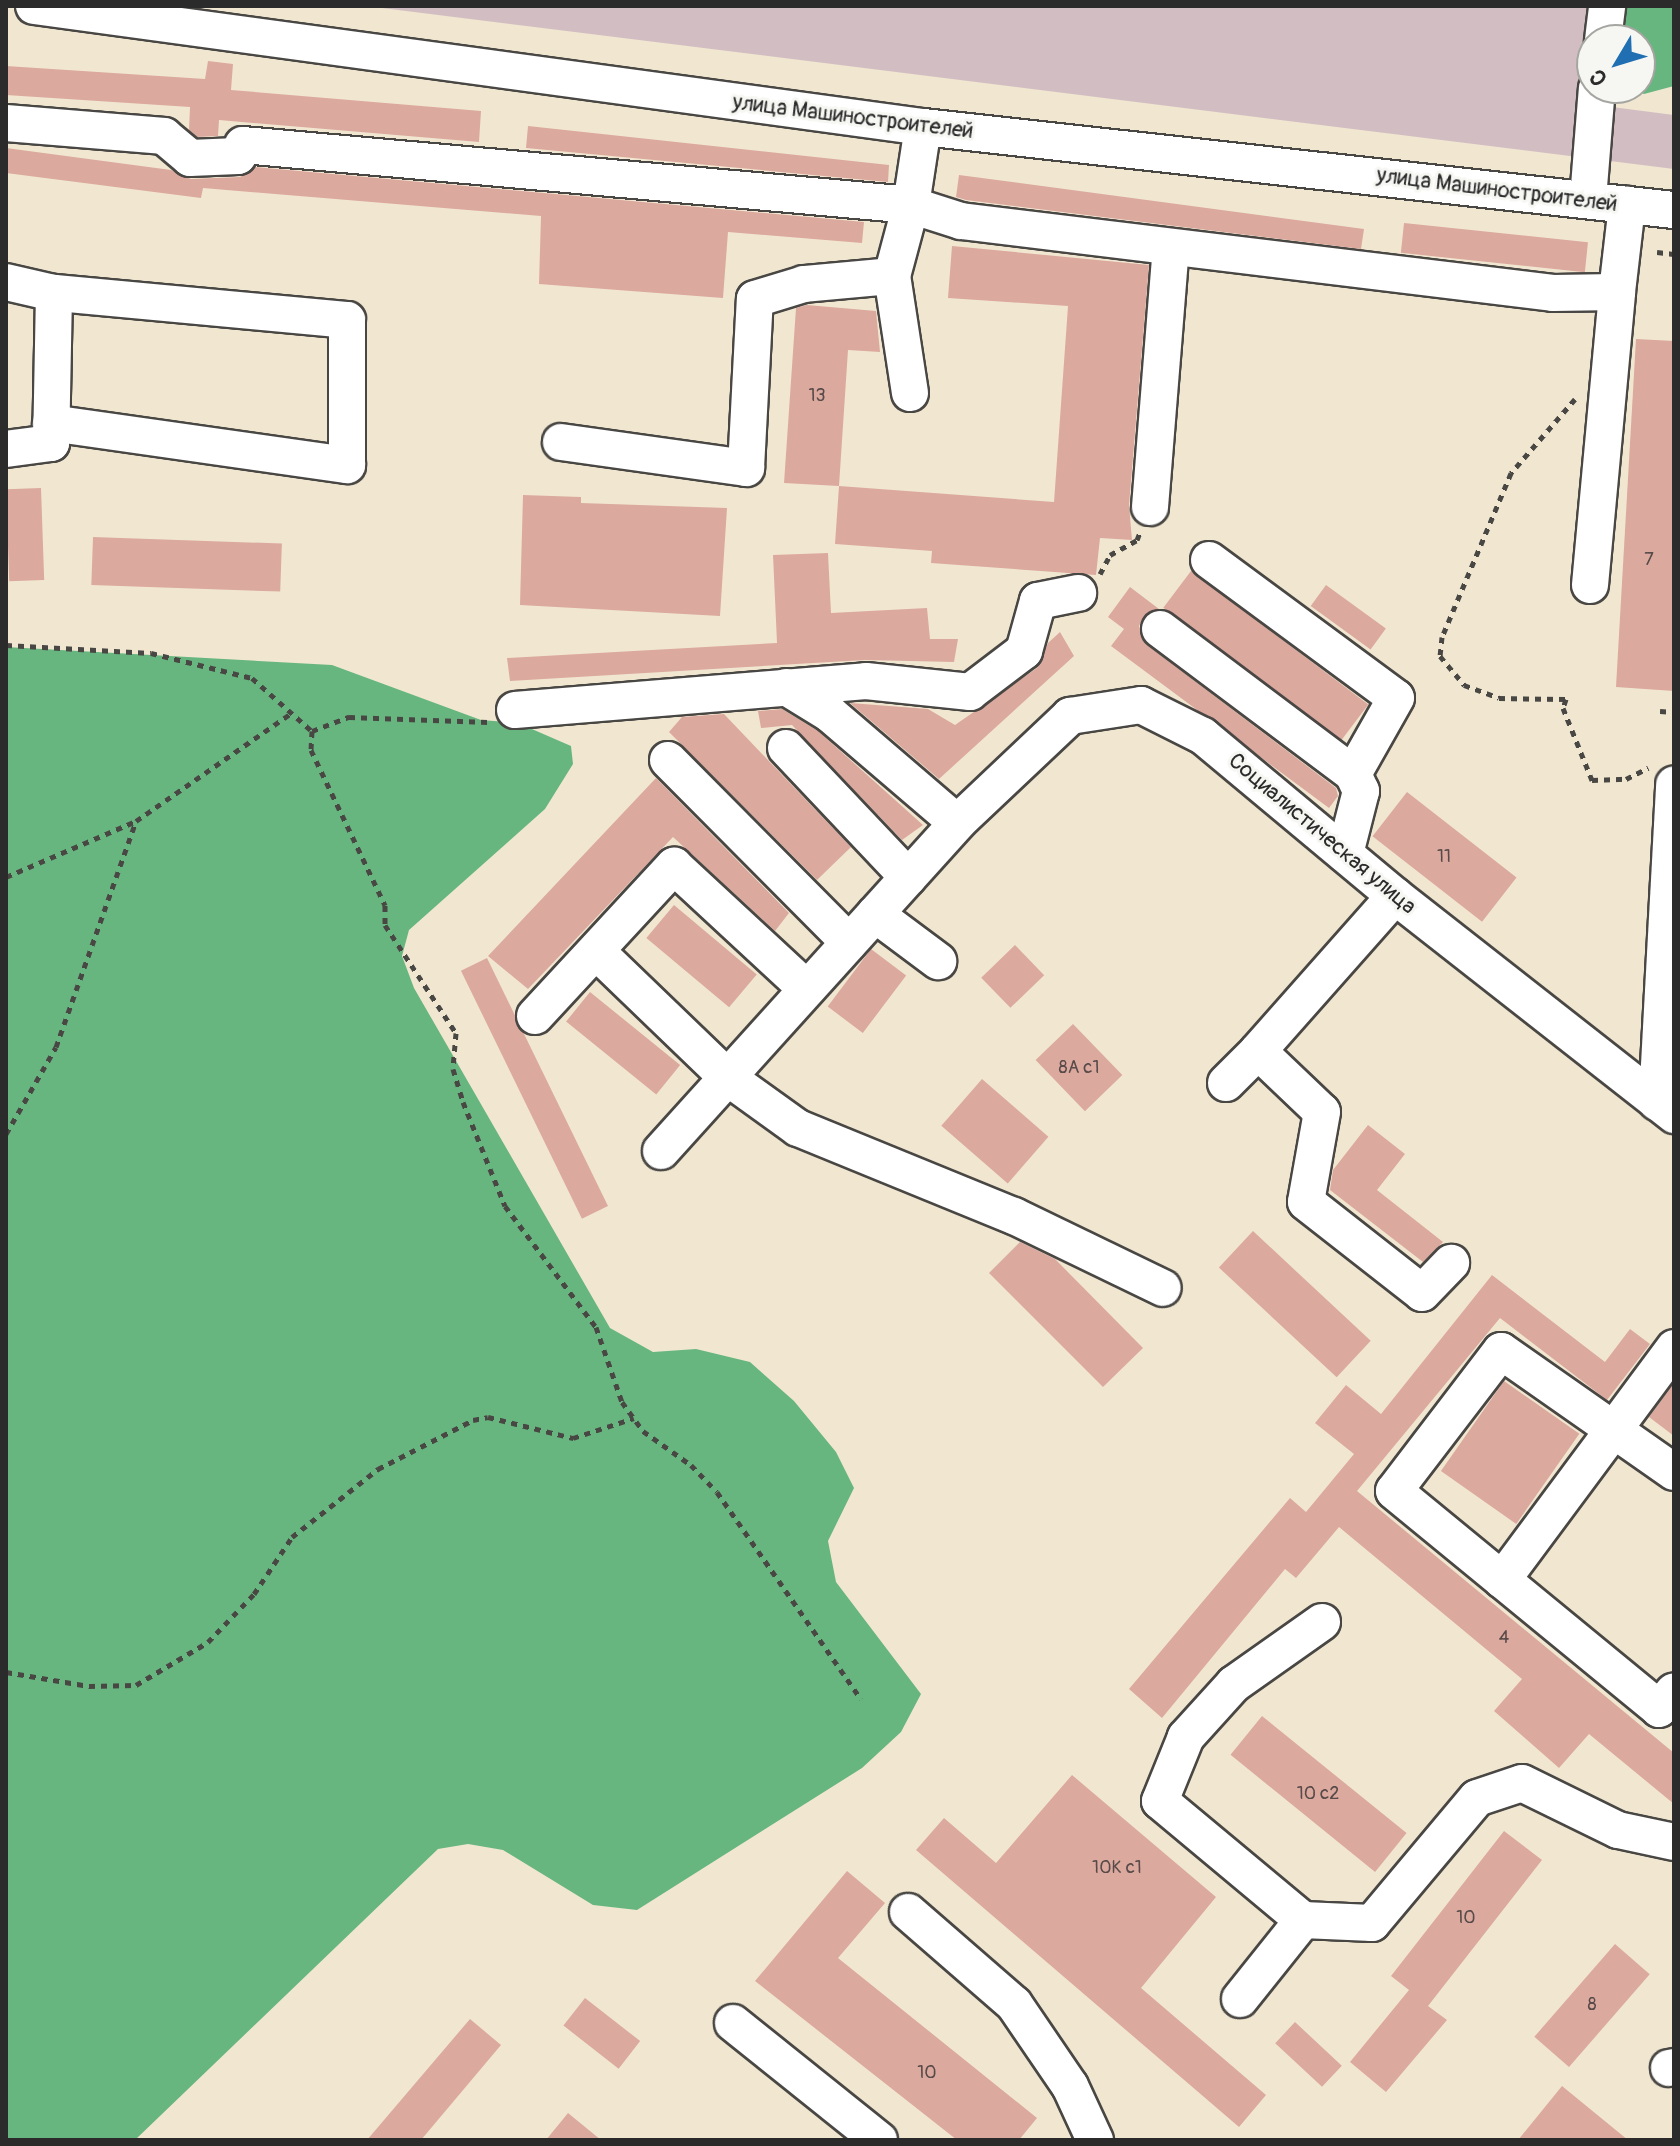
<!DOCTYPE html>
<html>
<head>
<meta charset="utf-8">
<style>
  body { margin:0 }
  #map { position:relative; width:1680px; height:2146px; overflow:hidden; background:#f1e7d1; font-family:Pangolin,sans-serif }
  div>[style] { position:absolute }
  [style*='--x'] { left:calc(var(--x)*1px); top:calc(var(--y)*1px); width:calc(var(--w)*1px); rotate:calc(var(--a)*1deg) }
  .industrial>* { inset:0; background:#d2bec2 }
  .forest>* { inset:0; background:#68b67f }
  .building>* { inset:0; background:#dca99f; transform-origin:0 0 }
  .path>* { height:5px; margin-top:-2.5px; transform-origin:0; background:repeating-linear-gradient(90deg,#494744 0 6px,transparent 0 12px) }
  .roads { filter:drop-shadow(2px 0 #494744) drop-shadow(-2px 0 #494744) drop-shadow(0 2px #494744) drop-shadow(0 -2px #494744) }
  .minor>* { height:36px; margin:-18px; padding:0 18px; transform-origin:18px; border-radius:18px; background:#fff }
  span { translate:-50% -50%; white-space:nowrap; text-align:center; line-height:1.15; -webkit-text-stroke:6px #f6f6f2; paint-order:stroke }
  .number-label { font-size:18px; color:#574a48 }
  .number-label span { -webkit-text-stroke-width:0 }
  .street-label { font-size:22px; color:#2b2b2b }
  .frame { position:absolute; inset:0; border:8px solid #2b2b2b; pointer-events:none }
  .north { position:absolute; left:1576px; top:24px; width:80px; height:80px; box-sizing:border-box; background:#f6f6f2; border:2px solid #a5a5a2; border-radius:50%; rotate:232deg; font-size:22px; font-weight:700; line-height:32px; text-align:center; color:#2b2b2b }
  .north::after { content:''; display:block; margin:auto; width:28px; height:36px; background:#1f6fb2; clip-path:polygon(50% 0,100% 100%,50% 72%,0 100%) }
</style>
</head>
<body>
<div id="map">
  <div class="industrial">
    <i style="clip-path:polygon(366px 6px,1625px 6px,1592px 40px,1592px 88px,1612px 107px,1674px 115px,1674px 169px)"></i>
  </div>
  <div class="forest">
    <i style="clip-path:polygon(1616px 6px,1674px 6px,1674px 86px,1644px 94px,1629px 88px,1640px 88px,1640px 40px,1611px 40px)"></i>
    <i style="clip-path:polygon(6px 647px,332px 665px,481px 720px,518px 723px,571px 746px,573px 764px,545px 809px,409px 930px,402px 956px,414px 988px,610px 1328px,653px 1352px,696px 1349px,750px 1362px,794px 1401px,836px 1452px,854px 1488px,828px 1541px,836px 1582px,921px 1694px,901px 1732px,862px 1768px,637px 1910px,593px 1905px,503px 1850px,468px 1844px,438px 1849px,135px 2140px,6px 2140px)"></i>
  </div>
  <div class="building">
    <i style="clip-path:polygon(208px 61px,233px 64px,231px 90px,481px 111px,479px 142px,219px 120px,218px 136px,197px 137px,189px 130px,190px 107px,6px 95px,6px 66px,205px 79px)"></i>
    <i style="clip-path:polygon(528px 126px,889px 165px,888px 182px,526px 148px)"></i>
    <i style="clip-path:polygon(6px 148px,171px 170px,191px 179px,240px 177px,255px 167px,864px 222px,862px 243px,728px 232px,723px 298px,539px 284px,541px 216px,203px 188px,201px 198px,6px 173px)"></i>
    <i style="clip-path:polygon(959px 175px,1364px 229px,1361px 249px,966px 200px,956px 197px)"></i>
    <i style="left:1404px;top:223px;width:185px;height:30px;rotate:6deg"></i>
    <i style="clip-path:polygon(952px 246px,1149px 265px,1129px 505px,1132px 540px,1100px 538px,1096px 575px,931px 563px,932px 551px,835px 544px,839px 486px,1054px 502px,1068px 306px,948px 298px)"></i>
    <i style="clip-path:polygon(807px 305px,876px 311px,880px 352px,848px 350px,839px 486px,784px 483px,796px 308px)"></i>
    <i style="clip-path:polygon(1636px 339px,1674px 341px,1674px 691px,1616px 687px)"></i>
    <i style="left:41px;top:488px;width:92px;height:35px;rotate:88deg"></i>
    <i style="clip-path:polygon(523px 495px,581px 497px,581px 503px,727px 508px,720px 616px,520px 605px)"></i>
    <i style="left:93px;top:537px;width:189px;height:48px;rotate:2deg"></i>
    <i style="clip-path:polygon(828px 553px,831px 613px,927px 608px,930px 639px,958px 639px,954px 662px,865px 660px,510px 681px,507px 658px,777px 643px,773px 555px)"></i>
    <i style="left:1191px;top:571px;width:222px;height:46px;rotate:37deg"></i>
    <i style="left:1326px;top:585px;width:74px;height:26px;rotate:36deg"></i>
    <i style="clip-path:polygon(1130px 587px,1159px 609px,1144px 616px,1139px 626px,1147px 645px,1336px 788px,1338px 796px,1329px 808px,1111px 646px,1124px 629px,1108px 617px)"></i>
    <i style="clip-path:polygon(1060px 632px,1074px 656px,939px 779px,850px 703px,928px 709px,955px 725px,1037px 668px,1048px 643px)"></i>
    <i style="clip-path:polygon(782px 709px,818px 731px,923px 825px,902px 840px,792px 725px,761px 728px,758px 711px)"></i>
    <i style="clip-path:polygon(724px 714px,851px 847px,817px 880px,669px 732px,682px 717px)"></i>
    <i style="clip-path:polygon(656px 778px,789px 913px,775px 931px,673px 837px,528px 989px,488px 956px)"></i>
    <i style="left:1407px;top:792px;width:139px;height:56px;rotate:38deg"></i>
    <i style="left:674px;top:905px;width:108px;height:43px;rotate:40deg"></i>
    <i style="left:1015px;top:945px;width:42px;height:47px;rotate:46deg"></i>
    <i style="left:871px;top:949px;width:44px;height:72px;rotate:37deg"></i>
    <i style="left:487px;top:958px;width:276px;height:29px;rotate:64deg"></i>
    <i style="left:590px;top:992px;width:116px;height:38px;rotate:39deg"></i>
    <i style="left:1073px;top:1024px;width:71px;height:52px;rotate:46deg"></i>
    <i style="left:982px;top:1079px;width:88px;height:62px;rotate:41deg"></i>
    <i style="clip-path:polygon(1368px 1125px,1405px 1154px,1377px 1190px,1443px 1242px,1423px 1262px,1330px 1190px,1333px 1170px)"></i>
    <i style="left:1253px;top:1231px;width:161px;height:50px;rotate:43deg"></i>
    <i style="clip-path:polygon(1020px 1242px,1055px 1259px,1143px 1348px,1103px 1387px,989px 1273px)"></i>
    <i style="clip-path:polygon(1492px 1275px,1605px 1362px,1630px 1329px,1650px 1344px,1607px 1400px,1500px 1318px,1357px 1491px,1674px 1753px,1674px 1804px,1589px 1734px,1559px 1768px,1494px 1711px,1522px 1679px,1339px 1527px,1296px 1578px,1285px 1569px,1162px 1718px,1129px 1689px,1290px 1498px,1306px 1512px,1354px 1454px,1315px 1423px,1346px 1385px,1381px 1414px)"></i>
    <i style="left:1504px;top:1381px;width:92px;height:110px;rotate:35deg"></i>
    <i style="clip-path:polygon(1674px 1383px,1674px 1436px,1649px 1417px)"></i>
    <i style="left:1262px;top:1716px;width:186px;height:50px;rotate:39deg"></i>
    <i style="clip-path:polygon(1072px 1775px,1216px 1897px,1141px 1988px,1266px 2095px,1239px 2127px,916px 1850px,944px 1818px,996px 1863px)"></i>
    <i style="clip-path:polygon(1504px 1831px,1542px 1860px,1428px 2006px,1447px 2020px,1386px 2092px,1350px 2062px,1409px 1990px,1391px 1976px)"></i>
    <i style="clip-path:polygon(847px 1871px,885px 1903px,838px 1958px,1037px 2118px,1019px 2140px,957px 2140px,755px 1981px)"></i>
    <i style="left:1615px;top:1944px;width:46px;height:123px;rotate:41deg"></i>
    <i style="left:585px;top:1998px;width:70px;height:35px;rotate:38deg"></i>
    <i style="clip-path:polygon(470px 2019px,501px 2045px,421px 2140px,367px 2140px)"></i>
    <i style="left:1295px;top:2022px;width:64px;height:29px;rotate:43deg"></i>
    <i style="clip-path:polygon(1562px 2086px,1628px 2140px,1518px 2140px)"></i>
    <i style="clip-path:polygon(568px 2113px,601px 2140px,546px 2140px)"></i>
  </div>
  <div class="path">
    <i style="--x:1657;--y:252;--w:17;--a:7"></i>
    <i style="--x:1575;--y:399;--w:98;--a:130.9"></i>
    <i style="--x:1511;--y:473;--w:178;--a:112.8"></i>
    <i style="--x:1442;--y:637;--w:19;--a:96"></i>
    <i style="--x:1440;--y:656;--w:38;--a:50"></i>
    <i style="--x:1464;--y:685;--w:37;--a:20"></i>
    <i style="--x:1499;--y:698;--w:67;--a:0.9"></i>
    <i style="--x:1566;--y:699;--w:9;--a:108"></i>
    <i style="--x:1563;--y:708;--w:78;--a:68.1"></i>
    <i style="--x:1592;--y:780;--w:34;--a:-2"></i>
    <i style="--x:1626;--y:779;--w:25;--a:-27"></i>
    <i style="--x:1100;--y:574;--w:21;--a:-62"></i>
    <i style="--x:1110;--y:555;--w:31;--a:-29"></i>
    <i style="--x:1137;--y:540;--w:9;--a:-69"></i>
    <i style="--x:6;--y:645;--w:145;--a:3.2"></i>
    <i style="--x:151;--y:653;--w:104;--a:13.9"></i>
    <i style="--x:252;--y:678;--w:80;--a:41.5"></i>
    <i style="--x:312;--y:731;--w:40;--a:-21"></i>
    <i style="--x:349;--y:717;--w:139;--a:2.1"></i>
    <i style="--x:1660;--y:711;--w:14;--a:4"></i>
    <i style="--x:312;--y:731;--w:19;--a:93"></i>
    <i style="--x:311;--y:750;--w:172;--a:64.5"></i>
    <i style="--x:385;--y:905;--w:20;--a:90"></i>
    <i style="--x:385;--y:925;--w:129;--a:56.7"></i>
    <i style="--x:456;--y:1033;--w:36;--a:95"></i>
    <i style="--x:453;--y:1069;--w:34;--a:73"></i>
    <i style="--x:463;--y:1102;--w:112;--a:68"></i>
    <i style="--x:505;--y:1206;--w:151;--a:53.1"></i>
    <i style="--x:596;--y:1327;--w:79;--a:70.9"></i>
    <i style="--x:622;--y:1402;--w:36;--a:54"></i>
    <i style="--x:643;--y:1431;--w:59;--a:35.3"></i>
    <i style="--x:691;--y:1465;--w:37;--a:46"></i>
    <i style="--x:717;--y:1492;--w:252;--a:55.2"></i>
    <i style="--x:6;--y:877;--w:142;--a:-23.3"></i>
    <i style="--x:136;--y:821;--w:188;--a:-34.8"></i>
    <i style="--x:6;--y:1134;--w:100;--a:-60.1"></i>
    <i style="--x:56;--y:1047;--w:240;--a:-70.5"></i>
    <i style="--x:6;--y:1672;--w:84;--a:9.6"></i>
    <i style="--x:89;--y:1686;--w:47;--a:-1.2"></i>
    <i style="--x:136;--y:1685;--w:84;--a:-30.8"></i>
    <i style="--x:208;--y:1642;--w:66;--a:-46.2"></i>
    <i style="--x:254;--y:1594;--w:69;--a:-56.3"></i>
    <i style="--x:292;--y:1537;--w:110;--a:-38.3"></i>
    <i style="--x:378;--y:1469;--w:107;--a:-27.3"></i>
    <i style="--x:473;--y:1420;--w:15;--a:-11"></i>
    <i style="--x:488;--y:1417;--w:88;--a:13.9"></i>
    <i style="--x:573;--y:1438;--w:64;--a:-18.2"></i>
  </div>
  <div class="roads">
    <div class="minor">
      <i style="--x:34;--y:6;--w:897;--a:7.75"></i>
      <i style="--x:923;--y:127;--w:756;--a:6.31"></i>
      <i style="--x:1603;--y:40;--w:34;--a:-83"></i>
      <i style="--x:6;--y:123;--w:159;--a:4.7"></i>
      <i style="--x:164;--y:136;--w:34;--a:40"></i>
      <i style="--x:190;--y:158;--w:48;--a:-2.4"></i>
      <i style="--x:238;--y:156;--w:12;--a:-66"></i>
      <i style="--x:243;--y:145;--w:671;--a:5.13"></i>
      <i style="--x:911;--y:205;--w:52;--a:17.7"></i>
      <i style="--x:961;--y:221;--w:596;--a:6.93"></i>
      <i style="--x:1553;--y:293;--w:64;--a:-0.9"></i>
      <i style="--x:1617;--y:292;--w:88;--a:-83.4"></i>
      <i style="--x:1588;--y:199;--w:111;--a:-85.4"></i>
      <i style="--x:6;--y:282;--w:49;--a:12.9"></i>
      <i style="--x:54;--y:293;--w:150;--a:91.1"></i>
      <i style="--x:51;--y:443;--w:45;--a:172.4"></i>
      <i style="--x:910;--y:393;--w:118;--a:-98.7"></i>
      <i style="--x:892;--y:276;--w:73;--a:-75"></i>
      <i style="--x:911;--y:205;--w:79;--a:-81.3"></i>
      <i style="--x:51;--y:423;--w:299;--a:8.1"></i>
      <i style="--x:347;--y:465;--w:145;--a:-90"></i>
      <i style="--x:347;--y:320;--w:294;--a:-174.7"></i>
      <i style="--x:561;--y:442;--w:187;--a:8"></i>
      <i style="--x:746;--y:468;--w:169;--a:-87"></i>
      <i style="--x:755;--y:299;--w:51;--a:-17"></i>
      <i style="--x:804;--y:284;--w:88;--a:-5.2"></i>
      <i style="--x:1150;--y:507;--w:260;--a:-85.4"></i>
      <i style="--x:1209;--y:560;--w:232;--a:36.4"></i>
      <i style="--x:1396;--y:698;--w:87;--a:119.5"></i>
      <i style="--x:1353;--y:774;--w:19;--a:65"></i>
      <i style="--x:1361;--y:791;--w:65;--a:104.3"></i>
      <i style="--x:1590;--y:585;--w:294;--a:-84.7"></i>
      <i style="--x:1160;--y:629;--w:241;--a:36.9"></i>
      <i style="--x:786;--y:687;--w:52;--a:31.5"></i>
      <i style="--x:830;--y:714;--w:167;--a:40.6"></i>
      <i style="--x:515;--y:710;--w:352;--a:-4.7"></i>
      <i style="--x:866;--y:681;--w:105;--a:6"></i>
      <i style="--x:970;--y:692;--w:68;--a:-37.2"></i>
      <i style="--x:1024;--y:651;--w:52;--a:-74.4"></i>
      <i style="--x:1038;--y:601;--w:41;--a:-11.3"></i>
      <i style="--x:786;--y:748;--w:178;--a:46.6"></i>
      <i style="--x:668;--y:760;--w:257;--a:45.2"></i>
      <i style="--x:1395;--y:896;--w:207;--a:131.5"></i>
      <i style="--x:1258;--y:1051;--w:88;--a:43.6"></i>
      <i style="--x:1322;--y:1112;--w:91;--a:100.1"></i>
      <i style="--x:1306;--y:1202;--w:147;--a:38.1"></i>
      <i style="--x:1422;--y:1293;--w:42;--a:-46"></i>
      <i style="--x:875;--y:914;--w:79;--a:36.7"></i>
      <i style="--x:596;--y:951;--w:182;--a:43.9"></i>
      <i style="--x:727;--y:1077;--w:87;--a:35.7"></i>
      <i style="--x:798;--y:1128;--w:233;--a:22.2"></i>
      <i style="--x:1014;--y:1216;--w:165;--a:25.8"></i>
      <i style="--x:535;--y:1016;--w:205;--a:-47.2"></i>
      <i style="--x:674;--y:866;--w:181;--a:42.8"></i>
      <i style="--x:1226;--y:1083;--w:45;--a:-45"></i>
      <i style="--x:1657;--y:1102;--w:318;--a:-86.9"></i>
      <i style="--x:661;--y:1151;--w:442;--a:-47.9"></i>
      <i style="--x:957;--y:823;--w:156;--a:-43.4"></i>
      <i style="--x:1070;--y:716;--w:72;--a:-8.8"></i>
      <i style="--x:1141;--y:705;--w:69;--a:26.6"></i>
      <i style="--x:1203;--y:736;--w:250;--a:39.8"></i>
      <i style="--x:1395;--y:896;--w:355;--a:38.1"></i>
      <i style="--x:1674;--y:1472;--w:211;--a:-145"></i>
      <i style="--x:1501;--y:1351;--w:176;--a:127.4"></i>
      <i style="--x:1394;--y:1491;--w:343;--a:39.4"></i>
      <i style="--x:1659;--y:1709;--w:23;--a:-50"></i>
      <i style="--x:1502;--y:1580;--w:289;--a:-53.4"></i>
      <i style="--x:1322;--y:1622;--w:108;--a:144.8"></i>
      <i style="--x:1234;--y:1684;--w:72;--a:132.2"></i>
      <i style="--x:1186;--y:1737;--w:69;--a:112.1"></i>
      <i style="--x:1160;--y:1801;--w:186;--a:39.8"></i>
      <i style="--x:1303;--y:1920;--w:69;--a:2.5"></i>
      <i style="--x:1372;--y:1923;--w:163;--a:-50"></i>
      <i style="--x:1477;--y:1798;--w:47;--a:-18.4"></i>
      <i style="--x:1522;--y:1783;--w:107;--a:26.1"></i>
      <i style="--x:1618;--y:1830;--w:57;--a:12.1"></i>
      <i style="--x:908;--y:1912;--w:140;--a:41"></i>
      <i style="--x:1014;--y:2004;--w:99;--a:55.7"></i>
      <i style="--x:1070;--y:2086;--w:60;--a:65.2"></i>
      <i style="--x:1240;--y:1999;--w:101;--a:-51.4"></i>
      <i style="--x:733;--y:2023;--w:187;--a:38.7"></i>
      <i style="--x:1669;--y:2068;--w:5;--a:-11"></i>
    </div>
  </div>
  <div class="number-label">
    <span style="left:817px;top:396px">13</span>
    <span style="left:1649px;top:560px">7</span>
    <span style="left:1444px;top:857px">11</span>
    <span style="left:1079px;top:1068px">8А с1</span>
    <span style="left:1504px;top:1638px">4</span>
    <span style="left:1318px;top:1794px">10 с2</span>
    <span style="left:1117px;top:1868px">10К с1</span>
    <span style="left:1466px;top:1918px">10</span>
    <span style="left:1592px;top:2005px">8</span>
    <span style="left:927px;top:2073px">10</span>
  </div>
  <div class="street-label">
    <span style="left:853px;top:117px;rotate:7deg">улица Машиностроителей</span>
    <span style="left:1497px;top:190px;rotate:7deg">улица Машиностроителей</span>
    <span style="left:1322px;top:834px;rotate:40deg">Социалистическая улица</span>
  </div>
  <div class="frame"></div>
  <div class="north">С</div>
</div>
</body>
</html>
